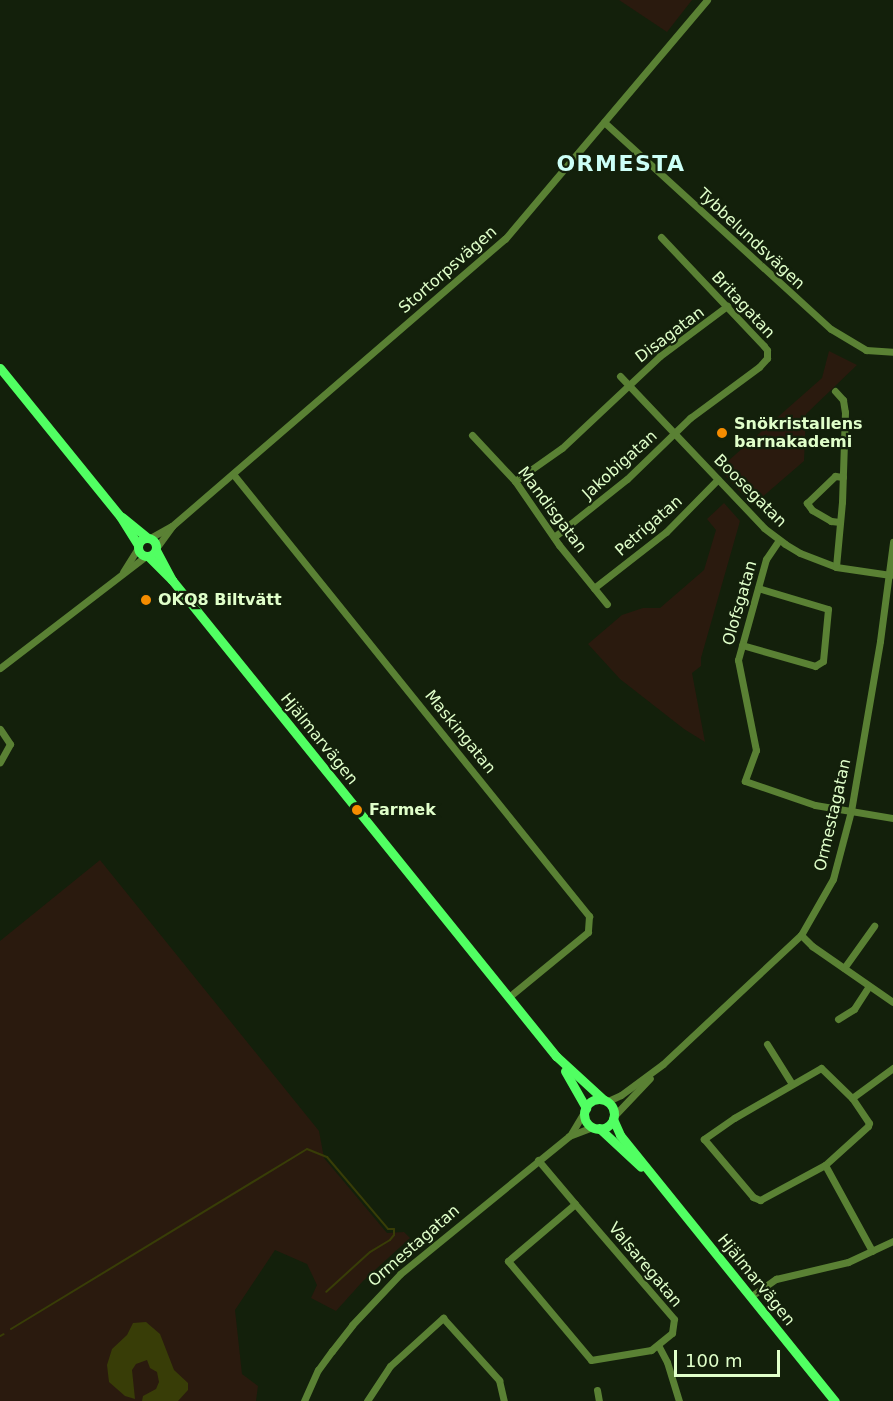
<!DOCTYPE html>
<html>
<head>
<meta charset="utf-8">
<style>
  body { margin:0 }
  #map { position:relative; width:893px; height:1401px; overflow:hidden; background:#13200b; font-family:"DejaVu Sans",sans-serif }
  div>[style] { position:absolute }
  [style*='--x'] { left:calc(var(--x)*1px); top:calc(var(--y)*1px); width:calc(var(--w)*1px); rotate:calc(var(--a)*1deg) }
  .green>* { inset:0; background:#2a1a0e }
  .water>* { inset:0; background:#383d07 }
  .stream>* { height:2px; margin:-1px; padding:0 1px; transform-origin:1px; border-radius:1px; background:#383d07 }
  .minor>* { height:7px; margin:-3.5px; padding:0 3.5px; transform-origin:3.5px; border-radius:3.5px; background:#5a8134 }
  .major>* { height:9px; margin:-4.5px; padding:0 4.5px; transform-origin:4.5px; border-radius:4.5px; background:#51ff62 }
  .major>.ring { margin:-4.5px; padding:0; box-sizing:content-box; background:none; border:9px solid #51ff62; border-radius:50% }
  .dots>* { width:16px; height:16px; translate:-50% -50%; box-sizing:border-box; border:3px solid #13200b; border-radius:50% }
  span { translate:-50% -50%; white-space:nowrap; text-align:center; line-height:1.15; -webkit-text-stroke:4.5px #13200b; paint-order:stroke }
  .street-label { font-size:16px; color:#e0ffca }
  .poi-label { font-size:16px; color:#e0ffca; font-weight:700 }
  .left { translate:0 -50%; text-align:left }
  .district-label { font-size:22px; color:#ccfff7; font-weight:700; letter-spacing:1.5px }
  .scale { position:absolute; left:674px; top:1350px; width:106px; height:27px; box-sizing:border-box; border:3px solid #e0ffca; border-top:0; padding-left:8px; font-size:18px; line-height:21px; white-space:nowrap; color:#e0ffca; -webkit-text-stroke:4px #13200b; paint-order:stroke }
</style>
</head>
<body>
<div id="map">
  <div class="green">
    <i style="clip-path:polygon(619px 0,692px 0,667px 32px)"></i>
    <i style="clip-path:polygon(829px 351px,857px 365px,806px 414px,804px 461px,753px 505px,719px 469px,822px 378px)"></i>
    <i style="clip-path:polygon(724px 503px,740px 521px,701px 658px,701px 666px,692px 673px,705px 742px,684px 729px,620px 679px,588px 644px,622px 615px,643px 608px,660px 608px,704px 570px,716px 530px,707px 519px)"></i>
    <i style="clip-path:polygon(100px 860px,319px 1131px,324px 1158px,387px 1233px,404px 1232px,410px 1238px,363px 1281px,336px 1311px,311px 1298px,317px 1285px,307px 1264px,275px 1250px,235px 1310px,242px 1374px,258px 1386px,256px 1401px,0 1401px,0 941px)"></i>
  </div>
  <div class="water">
    <i style="clip-path:polygon(146px 1322px,160px 1334px,174px 1370px,188px 1383px,188px 1390px,178px 1401px,142px 1401px,143px 1396px,156px 1389px,159px 1382px,157px 1372px,150px 1368px,147px 1360px,136px 1364px,132px 1370px,135px 1399px,125px 1396px,109px 1382px,107px 1365px,112px 1349px,127px 1335px,133px 1323px)"></i>
  </div>
  <div class="stream">
    <i style="--x:11;--y:1329;--w:346;--a:-31.3"></i>
    <i style="--x:307;--y:1149;--w:22;--a:22"></i>
    <i style="--x:327;--y:1157;--w:94;--a:49.7"></i>
    <i style="--x:388;--y:1229;--w:6;--a:0"></i>
    <i style="--x:394;--y:1229;--w:6;--a:90"></i>
    <i style="--x:394;--y:1235;--w:6;--a:129"></i>
    <i style="--x:390;--y:1240;--w:23;--a:149"></i>
    <i style="--x:370;--y:1252;--w:59;--a:137.7"></i>
    <i style="--x:0;--y:1336;--w:4;--a:-27"></i>
  </div>
  <div class="minor">
    <i style="--x:604;--y:122;--w:307;--a:42.4"></i>
    <i style="--x:831;--y:329;--w:41;--a:31"></i>
    <i style="--x:866;--y:350;--w:27;--a:4"></i>
    <i style="--x:620;--y:376;--w:209;--a:46.5"></i>
    <i style="--x:764;--y:528;--w:26;--a:37"></i>
    <i style="--x:785;--y:544;--w:17;--a:31"></i>
    <i style="--x:800;--y:553;--w:39;--a:21"></i>
    <i style="--x:836;--y:567;--w:55;--a:8.4"></i>
    <i style="--x:835;--y:391;--w:12;--a:48"></i>
    <i style="--x:843;--y:400;--w:12;--a:81"></i>
    <i style="--x:845;--y:412;--w:90;--a:91.9"></i>
    <i style="--x:842;--y:502;--w:65;--a:95.3"></i>
    <i style="--x:472;--y:435;--w:63;--a:46.9"></i>
    <i style="--x:515;--y:481;--w:78;--a:55.5"></i>
    <i style="--x:559;--y:545;--w:76;--a:50.9"></i>
    <i style="--x:233;--y:474;--w:568;--a:51.15"></i>
    <i style="--x:589;--y:916;--w:16;--a:94"></i>
    <i style="--x:588;--y:932;--w:102;--a:140.6"></i>
    <i style="--x:515;--y:481;--w:57;--a:-35.1"></i>
    <i style="--x:562;--y:448;--w:134;--a:-43.2"></i>
    <i style="--x:660;--y:356;--w:84;--a:-36.7"></i>
    <i style="--x:840;--y:522;--w:9;--a:-174"></i>
    <i style="--x:831;--y:521;--w:22;--a:-150"></i>
    <i style="--x:812;--y:510;--w:9;--a:-126"></i>
    <i style="--x:807;--y:503;--w:39;--a:-44"></i>
    <i style="--x:835;--y:476;--w:8;--a:7"></i>
    <i style="--x:554;--y:537;--w:93;--a:-38.5"></i>
    <i style="--x:627;--y:479;--w:88;--a:-44.1"></i>
    <i style="--x:690;--y:418;--w:86;--a:-36.5"></i>
    <i style="--x:759;--y:367;--w:12;--a:-48"></i>
    <i style="--x:767;--y:358;--w:8;--a:-90"></i>
    <i style="--x:767;--y:350;--w:5;--a:-127"></i>
    <i style="--x:764;--y:346;--w:150;--a:-133.4"></i>
    <i style="--x:150;--y:538;--w:25;--a:-29"></i>
    <i style="--x:172;--y:526;--w:440;--a:-40.8"></i>
    <i style="--x:505;--y:239;--w:313;--a:-49.8"></i>
    <i style="--x:779;--y:540;--w:23;--a:124"></i>
    <i style="--x:766;--y:559;--w:105;--a:105.5"></i>
    <i style="--x:738;--y:660;--w:92;--a:78.7"></i>
    <i style="--x:756;--y:750;--w:33;--a:110"></i>
    <i style="--x:745;--y:781;--w:74;--a:18.9"></i>
    <i style="--x:815;--y:805;--w:79;--a:9.5"></i>
    <i style="--x:157;--y:547;--w:26;--a:-54"></i>
    <i style="--x:123;--y:572;--w:28;--a:-58"></i>
    <i style="--x:594;--y:588;--w:91;--a:-37.9"></i>
    <i style="--x:666;--y:532;--w:74;--a:-45.5"></i>
    <i style="--x:742;--y:645;--w:76;--a:16"></i>
    <i style="--x:815;--y:666;--w:9;--a:-32"></i>
    <i style="--x:823;--y:661;--w:52;--a:-84.5"></i>
    <i style="--x:828;--y:609;--w:73;--a:-163.3"></i>
    <i style="--x:0;--y:668;--w:184;--a:-37.5"></i>
    <i style="--x:0;--y:729;--w:18;--a:56"></i>
    <i style="--x:10;--y:744;--w:21;--a:119"></i>
    <i style="--x:801;--y:935;--w:16;--a:45"></i>
    <i style="--x:812;--y:946;--w:98;--a:34.7"></i>
    <i style="--x:844;--y:968;--w:52;--a:-54.5"></i>
    <i style="--x:838;--y:1019;--w:19;--a:-32"></i>
    <i style="--x:854;--y:1009;--w:27;--a:-57"></i>
    <i style="--x:767;--y:1044;--w:47;--a:58"></i>
    <i style="--x:852;--y:1098;--w:51;--a:-36.2"></i>
    <i style="--x:608;--y:1101;--w:14;--a:-25"></i>
    <i style="--x:621;--y:1095;--w:52;--a:-36.4"></i>
    <i style="--x:663;--y:1064;--w:189;--a:-43.1"></i>
    <i style="--x:801;--y:935;--w:64;--a:-60.3"></i>
    <i style="--x:833;--y:879;--w:70;--a:-75.2"></i>
    <i style="--x:851;--y:811;--w:172;--a:-80.3"></i>
    <i style="--x:880;--y:641;--w:100;--a:-82.5"></i>
    <i style="--x:614;--y:1116;--w:52;--a:-46.5"></i>
    <i style="--x:571;--y:1134;--w:27;--a:-59"></i>
    <i style="--x:538;--y:1160;--w:57;--a:49.9"></i>
    <i style="--x:575;--y:1204;--w:88;--a:139.6"></i>
    <i style="--x:508;--y:1261;--w:129;--a:50"></i>
    <i style="--x:591;--y:1360;--w:61;--a:-9.5"></i>
    <i style="--x:651;--y:1350;--w:27;--a:-39"></i>
    <i style="--x:672;--y:1333;--w:14;--a:-82"></i>
    <i style="--x:674;--y:1319;--w:152;--a:-130.7"></i>
    <i style="--x:825;--y:1165;--w:58;--a:-42.2"></i>
    <i style="--x:868;--y:1126;--w:3;--a:-72"></i>
    <i style="--x:869;--y:1123;--w:30;--a:-124"></i>
    <i style="--x:852;--y:1098;--w:43;--a:-135.9"></i>
    <i style="--x:821;--y:1068;--w:100;--a:150.1"></i>
    <i style="--x:734;--y:1118;--w:37;--a:145"></i>
    <i style="--x:704;--y:1139;--w:76;--a:49.8"></i>
    <i style="--x:753;--y:1197;--w:8;--a:23"></i>
    <i style="--x:760;--y:1200;--w:74;--a:-28.3"></i>
    <i style="--x:825;--y:1165;--w:98;--a:61.3"></i>
    <i style="--x:750;--y:1297;--w:32;--a:-35"></i>
    <i style="--x:776;--y:1279;--w:74;--a:-13.3"></i>
    <i style="--x:848;--y:1262;--w:50;--a:-25"></i>
    <i style="--x:658;--y:1345;--w:19;--a:62"></i>
    <i style="--x:667;--y:1362;--w:41;--a:72.9"></i>
    <i style="--x:597;--y:1390;--w:11;--a:80"></i>
    <i style="--x:304;--y:1401;--w:34;--a:-66"></i>
    <i style="--x:318;--y:1370;--w:24;--a:-54"></i>
    <i style="--x:332;--y:1351;--w:33;--a:-52"></i>
    <i style="--x:352;--y:1325;--w:70;--a:-46.7"></i>
    <i style="--x:400;--y:1274;--w:218;--a:-39.2"></i>
    <i style="--x:569;--y:1136;--w:26;--a:-21"></i>
    <i style="--x:367;--y:1401;--w:42;--a:-56.7"></i>
    <i style="--x:390;--y:1366;--w:72;--a:-42.2"></i>
    <i style="--x:443;--y:1318;--w:84;--a:47.9"></i>
    <i style="--x:499;--y:1380;--w:22;--a:77"></i>
  </div>
  <div class="major">
    <i style="--x:0;--y:368;--w:191;--a:51"></i>
    <i style="--x:120;--y:516;--w:34;--a:58"></i>
    <i style="--x:122;--y:517;--w:32;--a:39"></i>
    <i class="ring" style="left:138px;top:538px;width:9px;height:9px"></i>
    <i style="--x:156;--y:550;--w:34;--a:62"></i>
    <i style="--x:148;--y:556;--w:34;--a:45"></i>
    <i style="--x:172;--y:580;--w:612;--a:51.11"></i>
    <i style="--x:556;--y:1056;--w:64;--a:42.5"></i>
    <i style="--x:565;--y:1071;--w:43;--a:60.4"></i>
    <i class="ring" style="left:584px;top:1099px;width:21px;height:21px"></i>
    <i style="--x:613;--y:1119;--w:17;--a:66"></i>
    <i style="--x:620;--y:1135;--w:342;--a:51.1"></i>
    <i style="--x:599;--y:1128;--w:57;--a:42.9"></i>
  </div>
  <div class="dots">
    <i style="left:722px;top:433px;background:#f58c00"></i>
    <i style="left:146px;top:600px;background:#f58c00"></i>
    <i style="left:357px;top:810px;background:#f58c00"></i>
  </div>
  <div class="street-label">
    <span style="left:751px;top:239px;rotate:43deg">Tybbelundsvägen</span>
    <span style="left:448px;top:270px;rotate:-41deg">Stortorpsvägen</span>
    <span style="left:743px;top:305px;rotate:47deg">Britagatan</span>
    <span style="left:670px;top:335px;rotate:-37deg">Disagatan</span>
    <span style="left:620px;top:465px;rotate:-42deg">Jakobigatan</span>
    <span style="left:750px;top:491px;rotate:45deg">Boosegatan</span>
    <span style="left:552px;top:510px;rotate:53deg">Mandisgatan</span>
    <span style="left:649px;top:526px;rotate:-41deg">Petrigatan</span>
    <span style="left:740px;top:603px;rotate:-74deg">Olofsgatan</span>
    <span style="left:460px;top:732px;rotate:51deg">Maskingatan</span>
    <span style="left:319px;top:739px;rotate:51deg">Hjälmarvägen</span>
    <span style="left:833px;top:815px;rotate:-77deg">Ormestagatan</span>
    <span style="left:414px;top:1246px;rotate:-41deg">Ormestagatan</span>
    <span style="left:645px;top:1265px;rotate:50deg">Valsaregatan</span>
    <span style="left:756px;top:1280px;rotate:51deg">Hjälmarvägen</span>
  </div>
  <div class="poi-label">
    <span class="left" style="left:734px;top:433px">Snökristallens<br>barnakademi</span>
    <span class="left" style="left:158px;top:600px">OKQ8 Biltvätt</span>
    <span class="left" style="left:369px;top:810px">Farmek</span>
  </div>
  <div class="district-label">
    <span style="left:621px;top:164px">ORMESTA</span>
  </div>
  <div class="scale">100 m</div>
</div>
</body>
</html>
